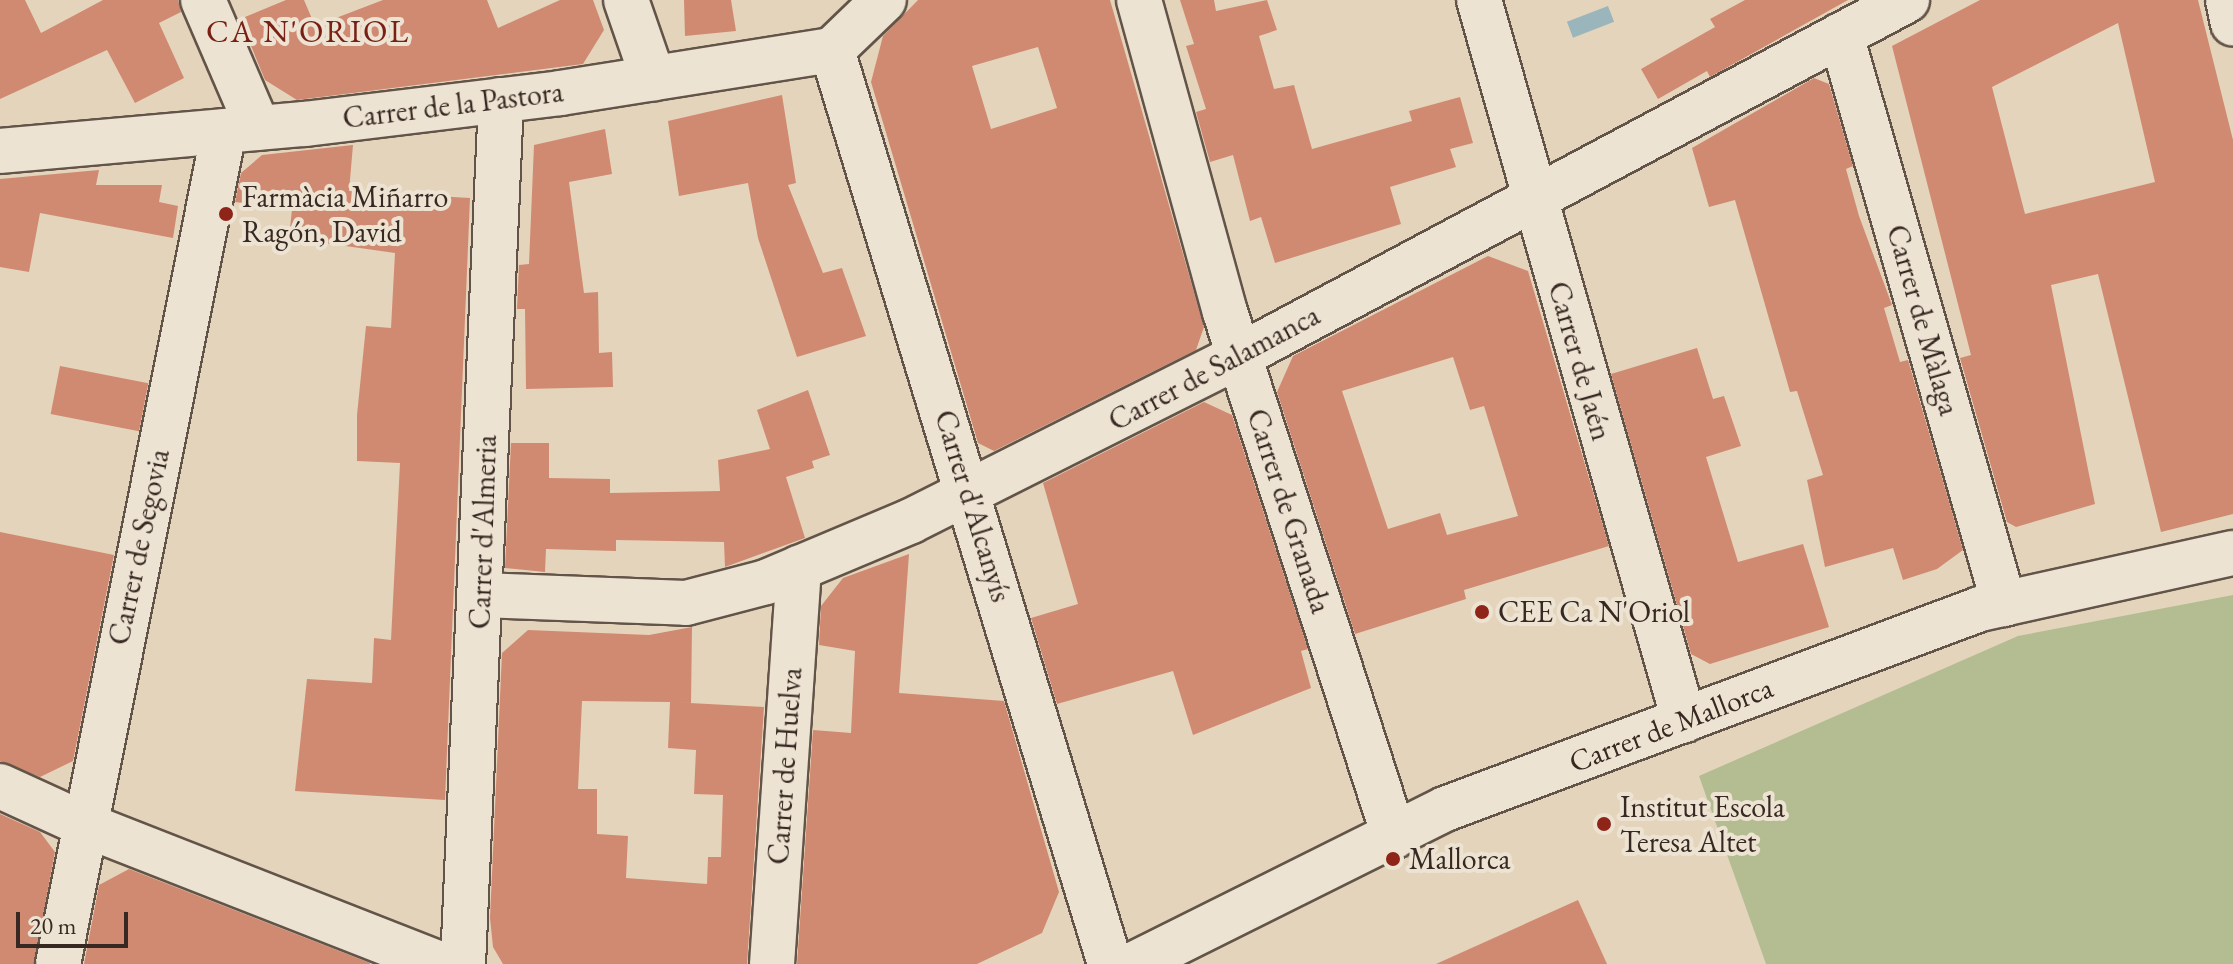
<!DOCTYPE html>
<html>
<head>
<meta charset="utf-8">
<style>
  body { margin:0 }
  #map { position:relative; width:2233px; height:964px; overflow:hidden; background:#e4d4bb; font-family:"EB Garamond",serif }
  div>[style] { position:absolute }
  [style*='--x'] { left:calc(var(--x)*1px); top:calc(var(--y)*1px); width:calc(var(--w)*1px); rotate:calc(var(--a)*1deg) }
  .green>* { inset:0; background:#b4bd91 }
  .water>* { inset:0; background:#9bb5bc; transform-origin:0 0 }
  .building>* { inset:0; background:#d08a71; transform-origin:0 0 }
  .roads { filter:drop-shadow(2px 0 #625448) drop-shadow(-2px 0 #625448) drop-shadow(0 2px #625448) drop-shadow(0 -2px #625448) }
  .minor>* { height:44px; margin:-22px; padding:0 22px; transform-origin:22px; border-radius:22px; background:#ede3d3 }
  .dots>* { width:22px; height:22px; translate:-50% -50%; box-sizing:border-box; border:4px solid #ede3d3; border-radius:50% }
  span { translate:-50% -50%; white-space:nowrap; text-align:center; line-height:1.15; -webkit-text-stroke:8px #ede3d3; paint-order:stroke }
  .street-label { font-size:30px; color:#372922 }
  .poi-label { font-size:30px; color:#372922 }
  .left { translate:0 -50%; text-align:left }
  .neighbourhood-label { font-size:32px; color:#7a1f14; letter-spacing:2px }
  .scale { position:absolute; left:16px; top:912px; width:112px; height:36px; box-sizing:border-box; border:4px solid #372922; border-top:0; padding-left:10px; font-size:24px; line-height:28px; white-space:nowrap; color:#372922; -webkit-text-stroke:6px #ede3d3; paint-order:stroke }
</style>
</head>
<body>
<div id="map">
  <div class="green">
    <i style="clip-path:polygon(2233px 595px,2233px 964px,1766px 964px,1699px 776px,2018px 636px)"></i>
  </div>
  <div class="water">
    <i style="left:1608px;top:6px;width:17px;height:44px;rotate:69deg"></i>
  </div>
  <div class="building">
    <i style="clip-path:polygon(0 0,25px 0,41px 33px,103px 0,178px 0,181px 12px,159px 23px,184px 78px,135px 103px,107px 50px,0 99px)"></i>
    <i style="clip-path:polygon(286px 0,304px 0,315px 26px,383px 0,487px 0,498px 28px,560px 0,593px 0,604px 30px,583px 64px,297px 100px,265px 80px,240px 19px)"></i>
    <i style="clip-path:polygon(684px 0,731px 0,736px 31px,685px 36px)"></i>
    <i style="clip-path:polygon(evenodd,918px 0,1110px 0,1204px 327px,1196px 350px,994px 451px,978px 443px,871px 82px,883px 36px,918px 0,1038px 47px,1057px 108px,991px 129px,972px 66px,1038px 47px)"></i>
    <i style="clip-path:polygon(1180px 0,1214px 0,1216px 11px,1267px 0,1277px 30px,1259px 36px,1274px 89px,1294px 85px,1312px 149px,1412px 121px,1409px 111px,1460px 97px,1473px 143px,1450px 149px,1456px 167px,1390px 187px,1401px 224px,1275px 263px,1261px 217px,1250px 221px,1233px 155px,1210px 162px,1196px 112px,1206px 109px,1186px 46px,1194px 44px)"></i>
    <i style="clip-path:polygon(1745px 0,1848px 0,1710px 77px,1707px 71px,1658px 99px,1641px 69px,1715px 27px,1710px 19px)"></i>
    <i style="clip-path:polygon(evenodd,1980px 0,2198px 0,2233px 140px,2233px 514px,2161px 532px,2098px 274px,2051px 285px,2095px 504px,2016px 527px,2007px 522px,1960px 358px,1971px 355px,1892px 46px,1980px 0,2118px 23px,2155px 182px,2025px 214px,1992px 87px,2118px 23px)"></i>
    <i style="clip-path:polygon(1814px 78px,1829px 84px,1853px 166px,1846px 169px,1859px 216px,1892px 305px,1884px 308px,1900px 362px,1908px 360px,1963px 550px,1937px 569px,1903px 580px,1893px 548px,1825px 567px,1807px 480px,1823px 475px,1797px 391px,1790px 392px,1735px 200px,1709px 207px,1692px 148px)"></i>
    <i style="clip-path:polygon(782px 95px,796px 183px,788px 185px,823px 273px,842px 268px,866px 336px,797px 357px,758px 238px,748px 183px,679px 196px,668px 121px)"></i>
    <i style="clip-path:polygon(605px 129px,612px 174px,569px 182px,584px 293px,598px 292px,599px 353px,612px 352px,613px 387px,526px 389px,525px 309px,517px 309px,519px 265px,529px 264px,534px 145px)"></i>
    <i style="clip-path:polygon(353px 145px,349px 191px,470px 198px,445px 800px,295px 791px,307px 679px,372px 683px,374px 638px,391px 640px,400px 463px,357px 461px,357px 415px,366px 326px,391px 328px,395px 253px,289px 238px,292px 209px,235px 202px,241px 173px,262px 155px)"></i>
    <i style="clip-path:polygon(99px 170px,96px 185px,162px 185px,159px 202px,178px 206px,173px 238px,40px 213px,29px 272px,0 267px,0 179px)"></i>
    <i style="clip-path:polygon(evenodd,1488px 256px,1528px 271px,1609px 546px,1464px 590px,1466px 599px,1355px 634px,1277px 392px,1293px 356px,1488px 256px,1453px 357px,1470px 410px,1484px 406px,1518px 516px,1447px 535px,1440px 513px,1388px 529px,1342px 391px,1453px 357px)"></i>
    <i style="clip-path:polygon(1697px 348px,1713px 399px,1724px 396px,1741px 446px,1706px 457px,1738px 562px,1803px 544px,1829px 627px,1710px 664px,1691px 654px,1611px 374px)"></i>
    <i style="left:60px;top:366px;width:90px;height:49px;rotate:11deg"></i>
    <i style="clip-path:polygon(808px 390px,830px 455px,812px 461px,814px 468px,786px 477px,805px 538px,725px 567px,724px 542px,616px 540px,616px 551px,546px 549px,545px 572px,505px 568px,511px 443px,549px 443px,549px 478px,610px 479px,610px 493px,720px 491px,718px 460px,770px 449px,757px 410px)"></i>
    <i style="clip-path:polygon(1204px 402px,1232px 415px,1308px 649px,1301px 651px,1311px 688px,1193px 735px,1173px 671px,1057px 704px,1031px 618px,1078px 604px,1043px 483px)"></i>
    <i style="clip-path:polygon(0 532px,114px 555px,73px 761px,40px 777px,0 761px)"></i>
    <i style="clip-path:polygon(909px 554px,899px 693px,1004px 701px,1059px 892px,1042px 933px,977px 964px,797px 964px,813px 730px,851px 733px,855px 651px,819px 645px,821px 606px,843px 578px)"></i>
    <i style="clip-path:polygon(evenodd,692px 627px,691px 703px,671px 702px,764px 707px,747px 964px,503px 964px,493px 947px,490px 918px,502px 653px,528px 630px,649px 635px,692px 627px,582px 701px,670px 702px,668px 748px,696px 750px,694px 794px,723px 795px,721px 857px,708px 857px,707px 884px,626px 878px,628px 836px,597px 834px,597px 789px,578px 789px,582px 701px)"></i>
    <i style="clip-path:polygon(0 814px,40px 832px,55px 852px,34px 964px,0 964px)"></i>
    <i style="clip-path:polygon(129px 869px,370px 963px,370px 964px,84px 964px,99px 885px)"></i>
    <i style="clip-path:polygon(1578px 900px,1607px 964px,1436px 964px)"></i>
  </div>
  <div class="roads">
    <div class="minor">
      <i style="--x:203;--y:0;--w:139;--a:66.7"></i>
      <i style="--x:626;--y:0;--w:83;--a:70.9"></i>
      <i style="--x:1139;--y:0;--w:324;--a:74.6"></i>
      <i style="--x:1225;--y:312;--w:551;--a:72.12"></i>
      <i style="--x:1479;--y:0;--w:749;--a:74.11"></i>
      <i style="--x:2228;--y:0;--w:24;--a:78"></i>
      <i style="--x:1841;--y:35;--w:592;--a:74.01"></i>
      <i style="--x:832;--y:50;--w:955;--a:73.08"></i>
      <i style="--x:0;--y:151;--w:306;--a:-5.1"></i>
      <i style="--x:305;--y:124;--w:257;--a:-6.9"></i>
      <i style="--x:560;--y:93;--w:275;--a:-9"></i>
      <i style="--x:832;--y:50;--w:72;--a:-43.9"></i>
      <i style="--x:481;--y:595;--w:205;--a:2.2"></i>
      <i style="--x:686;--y:603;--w:83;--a:-14.7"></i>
      <i style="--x:766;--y:582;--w:157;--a:-22.8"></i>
      <i style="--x:911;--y:521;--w:367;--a:-26.7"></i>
      <i style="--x:1239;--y:356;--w:757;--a:-28.05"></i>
      <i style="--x:0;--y:786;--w:91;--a:24.6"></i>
      <i style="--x:83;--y:824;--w:384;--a:21.4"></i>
      <i style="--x:58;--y:964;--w:849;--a:-78.73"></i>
      <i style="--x:463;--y:964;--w:865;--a:-87.48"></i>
      <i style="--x:772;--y:964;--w:397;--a:-86.1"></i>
      <i style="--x:1134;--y:964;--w:347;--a:-26.5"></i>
      <i style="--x:1445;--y:809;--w:571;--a:-20.5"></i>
      <i style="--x:1980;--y:609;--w:259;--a:-12.5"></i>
    </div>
  </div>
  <div class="dots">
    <i style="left:226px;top:214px;background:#8f2418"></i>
    <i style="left:1482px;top:612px;background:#8f2418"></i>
    <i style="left:1604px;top:824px;background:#8f2418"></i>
    <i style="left:1393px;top:859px;background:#8f2418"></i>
  </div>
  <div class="street-label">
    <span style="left:453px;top:105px;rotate:-7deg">Carrer de la Pastora</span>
    <span style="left:1923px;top:320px;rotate:74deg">Carrer de Màlaga</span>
    <span style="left:1580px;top:361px;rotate:74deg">Carrer de Jaén</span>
    <span style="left:1214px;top:368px;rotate:-28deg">Carrer de Salamanca</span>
    <span style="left:973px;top:506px;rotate:73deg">Carrer d'Alcanyís</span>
    <span style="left:1289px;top:511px;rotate:72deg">Carrer de Granada</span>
    <span style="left:483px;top:532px;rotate:-88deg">Carrer d'Almeria</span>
    <span style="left:139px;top:547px;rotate:-78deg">Carrer de Segovia</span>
    <span style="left:1671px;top:725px;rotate:-21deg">Carrer de Mallorca</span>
    <span style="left:785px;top:766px;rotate:-86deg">Carrer de Huelva</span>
  </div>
  <div class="poi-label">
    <span class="left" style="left:242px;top:214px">Farmàcia Miñarro<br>Ragón, David</span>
    <span class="left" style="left:1498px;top:612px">CEE Ca N'Oriol</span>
    <span class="left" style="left:1620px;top:824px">Institut Escola<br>Teresa Altet</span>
    <span class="left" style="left:1409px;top:859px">Mallorca</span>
  </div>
  <div class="neighbourhood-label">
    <span style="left:308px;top:31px">CA N'ORIOL</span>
  </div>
  <div class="scale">20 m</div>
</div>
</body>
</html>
